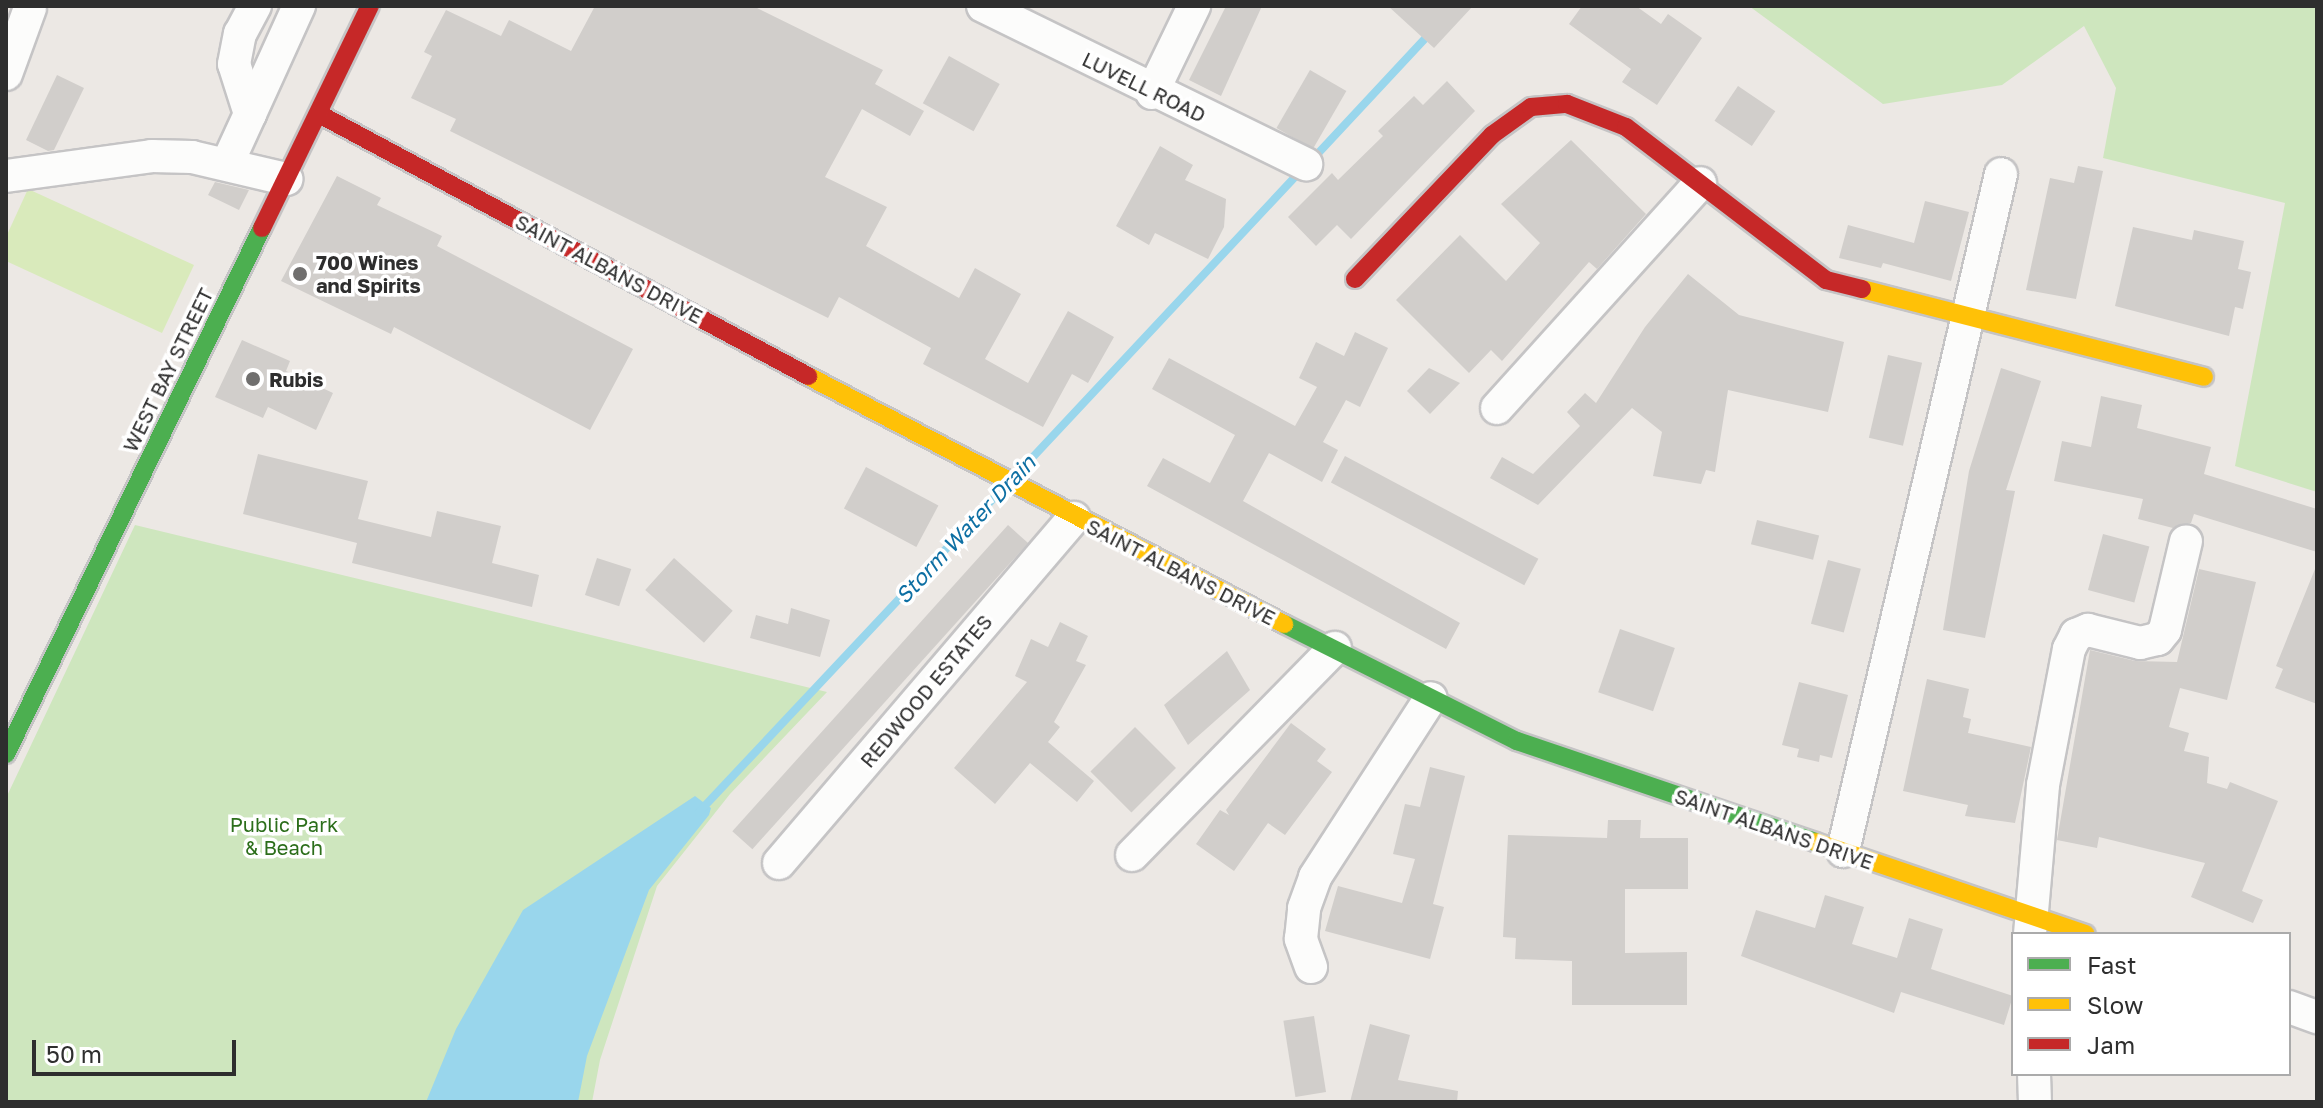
<!DOCTYPE html>
<html>
<head>
<meta charset="utf-8">
<style>
  body { margin:0 }
  #map { position:relative; width:2323px; height:1108px; overflow:hidden; background:#ece8e4; font-family:"Golos Text",sans-serif }
  div>[style] { position:absolute }
  [style*='--x'] { left:calc(var(--x)*1px); top:calc(var(--y)*1px); width:calc(var(--w)*1px); rotate:calc(var(--a)*1deg) }
  .green>* { inset:0; background:#cee6be }
  .pitch>* { inset:0; background:#d9eabb }
  .water>* { inset:0; background:#99d6ec }
  .stream>* { height:8px; margin:-4px; padding:0 4px; transform-origin:4px; border-radius:4px; background:#99d6ec }
  .building>* { inset:0; background:#d1cecb; transform-origin:0 0 }
  .roads { filter:drop-shadow(2px 0 #c5c4c5) drop-shadow(-2px 0 #c5c4c5) drop-shadow(0 2px #c5c4c5) drop-shadow(0 -2px #c5c4c5) }
  .street>* { height:32px; margin:-16px; padding:0 16px; transform-origin:16px; border-radius:16px; background:#fcfcfb }
  .fast>* { height:18px; margin:-9px; padding:0 9px; transform-origin:9px; border-radius:9px; background:#4caf50 }
  .slow>* { height:18px; margin:-9px; padding:0 9px; transform-origin:9px; border-radius:9px; background:#ffc107 }
  .jam>* { height:18px; margin:-9px; padding:0 9px; transform-origin:9px; border-radius:9px; background:#c62828 }
  .dots>* { width:22px; height:22px; translate:-50% -50%; box-sizing:border-box; border:4px solid #fff; border-radius:50% }
  span { translate:-50% -50%; white-space:nowrap; text-align:center; line-height:1.15; -webkit-text-stroke:7px #fff; paint-order:stroke }
  .street-label { font-size:20px; color:#2e2e2e }
  .poi-label { font-size:20px; color:#2e2e2e; font-weight:700 }
  .left { translate:0 -50%; text-align:left }
  .park-label { font-size:20px; color:#2c6e1b }
  .water-label { font-size:22px; color:#0d6fa3; font-style:italic }
  .frame { position:absolute; inset:0; border:8px solid #2e2e2e; pointer-events:none }
  .legend { position:absolute; left:2011px; top:932px; width:280px; height:144px; box-sizing:border-box; background:#fff; border:2px solid #ababab; margin:0; padding:10px 14px; list-style:none; font-size:24px; color:#2e2e2e }
  .legend li { display:flex; align-items:center; gap:16px; height:40px }
  .legend b { width:40px; border:2px solid #ababab }
  .scale { position:absolute; left:32px; top:1040px; width:204px; height:36px; box-sizing:border-box; border:4px solid #2e2e2e; border-top:0; padding-left:10px; font-size:24px; line-height:28px; white-space:nowrap; color:#2e2e2e; -webkit-text-stroke:6px #fff; paint-order:stroke }
</style>
</head>
<body>
<div id="map">
  <div class="green">
    <i style="clip-path:polygon(1749px 6px,2317px 6px,2317px 492px,2235px 466px,2285px 203px,2103px 158px,2116px 88px,2084px 26px,2002px 85px,1883px 104px)"></i>
    <i style="clip-path:polygon(135px 525px,827px 692px,730px 794px,657px 886px,600px 1060px,592px 1102px,6px 1102px,6px 798px)"></i>
  </div>
  <div class="pitch">
    <i style="clip-path:polygon(28px 189px,194px 265px,162px 333px,6px 261px,6px 237px)"></i>
  </div>
  <div class="water">
    <i style="clip-path:polygon(695px 796px,711px 808px,709px 815px,649px 890px,587px 1056px,578px 1102px,426px 1102px,456px 1029px,523px 910px)"></i>
  </div>
  <div class="stream">
    <i style="--x:1310;--y:162;--w:179;--a:-47"></i>
    <i style="--x:1017;--y:474;--w:415;--a:-46.9"></i>
    <i style="--x:699;--y:812;--w:439;--a:-46.8"></i>
  </div>
  <div class="building">
    <i style="clip-path:polygon(595px 6px,753px 6px,883px 70px,875px 84px,924px 111px,910px 136px,862px 109px,825px 177px,887px 207px,866px 246px,959px 298px,975px 268px,1021px 294px,985px 359px,1028px 383px,1068px 311px,1114px 337px,1088px 383px,1072px 374px,1043px 427px,923px 364px,931px 348px,839px 297px,828px 318px,450px 131px,456px 119px,411px 98px,432px 56px,424px 52px,446px 10px,501px 36px,509px 20px,571px 51px)"></i>
    <i style="clip-path:polygon(1226px 6px,1262px 6px,1221px 96px,1189px 80px)"></i>
    <i style="clip-path:polygon(1388px 6px,1473px 6px,1434px 48px)"></i>
    <i style="clip-path:polygon(1582px 6px,1636px 6px,1661px 24px,1668px 14px,1702px 38px,1657px 105px,1622px 82px,1631px 69px,1569px 24px)"></i>
    <i style="left:949px;top:56px;width:58px;height:54px;rotate:29deg"></i>
    <i style="left:1310px;top:70px;width:42px;height:67px;rotate:30deg"></i>
    <i style="clip-path:polygon(57px 75px,84px 88px,54px 150px,48px 151px,26px 140px)"></i>
    <i style="clip-path:polygon(1447px 81px,1475px 111px,1351px 239px,1337px 225px,1316px 246px,1288px 217px,1332px 173px,1338px 180px,1383px 136px,1378px 131px,1414px 96px,1423px 105px)"></i>
    <i style="left:1738px;top:86px;width:45px;height:42px;rotate:34deg"></i>
    <i style="clip-path:polygon(1571px 140px,1646px 214px,1597px 269px,1589px 262px,1502px 361px,1491px 350px,1469px 373px,1396px 300px,1460px 235px,1506px 281px,1540px 243px,1501px 204px)"></i>
    <i style="clip-path:polygon(1160px 146px,1193px 165px,1185px 180px,1226px 199px,1224px 227px,1208px 259px,1155px 233px,1149px 245px,1116px 226px)"></i>
    <i style="clip-path:polygon(2078px 166px,2103px 171px,2076px 299px,2026px 290px,2050px 178px,2074px 183px)"></i>
    <i style="clip-path:polygon(337px 176px,381px 198px,377px 205px,442px 236px,437px 246px,633px 349px,590px 430px,394px 327px,391px 334px,281px 281px)"></i>
    <i style="clip-path:polygon(215px 182px,249px 190px,239px 210px,208px 195px)"></i>
    <i style="clip-path:polygon(1925px 201px,1969px 212px,1951px 281px,1883px 263px,1881px 268px,1839px 258px,1848px 225px,1914px 243px)"></i>
    <i style="clip-path:polygon(2133px 227px,2192px 240px,2194px 230px,2244px 241px,2238px 269px,2251px 272px,2243px 309px,2235px 307px,2229px 336px,2115px 306px)"></i>
    <i style="clip-path:polygon(1688px 274px,1739px 315px,1844px 342px,1828px 412px,1728px 390px,1715px 472px,1706px 470px,1701px 484px,1653px 476px,1662px 432px,1632px 408px,1538px 505px,1490px 478px,1502px 457px,1533px 474px,1580px 426px,1567px 412px,1585px 393px,1596px 403px,1645px 327px)"></i>
    <i style="clip-path:polygon(1355px 332px,1388px 348px,1360px 407px,1346px 400px,1323px 442px,1338px 450px,1322px 482px,1269px 453px,1243px 501px,1460px 623px,1446px 649px,1147px 486px,1163px 458px,1210px 483px,1235px 435px,1152px 389px,1169px 358px,1295px 426px,1317px 387px,1299px 378px,1316px 342px,1344px 356px)"></i>
    <i style="clip-path:polygon(242px 340px,290px 361px,286px 371px,333px 393px,316px 430px,268px 407px,263px 418px,215px 397px)"></i>
    <i style="left:1888px;top:355px;width:35px;height:85px;rotate:13deg"></i>
    <i style="clip-path:polygon(1429px 368px,1460px 383px,1430px 414px,1407px 391px)"></i>
    <i style="clip-path:polygon(2001px 368px,2041px 381px,2006px 490px,2015px 491px,1985px 638px,1943px 630px,1969px 471px)"></i>
    <i style="clip-path:polygon(2101px 396px,2142px 405px,2137px 428px,2211px 447px,2204px 474px,2317px 509px,2317px 552px,2194px 514px,2191px 523px,2173px 528px,2138px 519px,2143px 499px,2054px 481px,2062px 441px,2091px 447px)"></i>
    <i style="clip-path:polygon(258px 454px,368px 481px,358px 519px,431px 537px,437px 511px,501px 526px,492px 563px,539px 575px,532px 607px,352px 563px,357px 543px,243px 514px)"></i>
    <i style="left:1345px;top:456px;width:219px;height:30px;rotate:28deg"></i>
    <i style="left:866px;top:467px;width:82px;height:47px;rotate:28deg"></i>
    <i style="left:1757px;top:520px;width:64px;height:25px;rotate:14deg"></i>
    <i style="left:1008px;top:525px;width:27px;height:412px;rotate:42deg"></i>
    <i style="left:2103px;top:534px;width:48px;height:58px;rotate:15deg"></i>
    <i style="left:597px;top:558px;width:36px;height:39px;rotate:18deg"></i>
    <i style="left:674px;top:558px;width:79px;height:43px;rotate:42deg"></i>
    <i style="left:1828px;top:560px;width:34px;height:66px;rotate:15deg"></i>
    <i style="clip-path:polygon(2317px 564px,2317px 704px,2275px 688px,2283px 669px,2276px 666px)"></i>
    <i style="clip-path:polygon(2199px 569px,2256px 582px,2227px 700px,2180px 688px,2169px 727px,2189px 733px,2184px 751px,2209px 757px,2207px 783px,2227px 789px,2230px 782px,2278px 801px,2242px 891px,2263px 900px,2253px 923px,2191px 897px,2205px 863px,2099px 837px,2097px 848px,2057px 840px,2090px 650px,2135px 661px,2177px 662px)"></i>
    <i style="clip-path:polygon(791px 608px,830px 620px,820px 657px,750px 638px,756px 615px,788px 624px)"></i>
    <i style="clip-path:polygon(1060px 622px,1088px 636px,1076px 661px,1086px 665px,1054px 722px,1060px 727px,1048px 742px,1094px 781px,1077px 802px,1030px 763px,995px 804px,954px 768px,1027px 682px,1015px 676px,1031px 639px,1048px 647px)"></i>
    <i style="left:1620px;top:629px;width:58px;height:67px;rotate:19deg"></i>
    <i style="clip-path:polygon(1227px 651px,1250px 690px,1188px 745px,1164px 705px)"></i>
    <i style="clip-path:polygon(1927px 679px,1969px 689px,1963px 717px,1971px 719px,1968px 733px,2031px 747px,2015px 823px,1965px 816px,1968px 805px,1903px 791px)"></i>
    <i style="clip-path:polygon(1799px 682px,1848px 695px,1832px 758px,1820px 755px,1819px 762px,1797px 757px,1799px 749px,1782px 745px)"></i>
    <i style="clip-path:polygon(1291px 723px,1326px 749px,1317px 761px,1332px 772px,1285px 835px,1268px 823px,1234px 871px,1196px 844px,1220px 810px,1229px 815px,1226px 810px)"></i>
    <i style="left:1135px;top:727px;width:58px;height:63px;rotate:45deg"></i>
    <i style="clip-path:polygon(1430px 767px,1465px 776px,1433px 904px,1444px 907px,1430px 959px,1325px 931px,1338px 886px,1402px 903px,1415px 859px,1393px 854px,1405px 804px,1420px 807px)"></i>
    <i style="clip-path:polygon(1608px 820px,1641px 820px,1640px 838px,1688px 838px,1688px 889px,1625px 889px,1625px 953px,1687px 952px,1687px 1005px,1572px 1005px,1572px 961px,1515px 959px,1516px 938px,1503px 937px,1508px 835px,1607px 838px)"></i>
    <i style="clip-path:polygon(1825px 895px,1864px 907px,1852px 944px,1897px 958px,1909px 918px,1943px 929px,1931px 969px,2013px 996px,2004px 1025px,1901px 992px,1894px 1013px,1741px 956px,1756px 910px,1815px 928px)"></i>
    <i style="left:1314px;top:1016px;width:77px;height:31px;rotate:81deg"></i>
    <i style="clip-path:polygon(1370px 1024px,1410px 1035px,1398px 1080px,1458px 1091px,1457px 1102px,1350px 1102px)"></i>
  </div>
  <div class="roads">
    <div class="street">
      <i style="--x:983;--y:6;--w:360;--a:26.1"></i>
      <i style="--x:6;--y:74;--w:70;--a:-70"></i>
      <i style="--x:1152;--y:93;--w:97;--a:-64.2"></i>
      <i style="--x:250;--y:114;--w:119;--a:-65.6"></i>
      <i style="--x:228;--y:162;--w:53;--a:-65.4"></i>
      <i style="--x:250;--y:114;--w:52;--a:-107.7"></i>
      <i style="--x:234;--y:64;--w:31;--a:-79"></i>
      <i style="--x:240;--y:34;--w:32;--a:-62"></i>
      <i style="--x:6;--y:176;--w:147;--a:-7.8"></i>
      <i style="--x:152;--y:156;--w:40;--a:1.4"></i>
      <i style="--x:192;--y:157;--w:97;--a:13.2"></i>
      <i style="--x:1497;--y:408;--w:303;--a:-47.9"></i>
      <i style="--x:1843;--y:851;--w:695;--a:-76.86"></i>
      <i style="--x:1132;--y:855;--w:290;--a:-45.6"></i>
      <i style="--x:779;--y:863;--w:454;--a:-49.5"></i>
      <i style="--x:2030;--y:934;--w:150;--a:-85"></i>
      <i style="--x:2043;--y:785;--w:138;--a:-79.2"></i>
      <i style="--x:2069;--y:649;--w:16;--a:-63"></i>
      <i style="--x:2076;--y:635;--w:13;--a:-23"></i>
      <i style="--x:2088;--y:630;--w:54;--a:14"></i>
      <i style="--x:2140;--y:643;--w:18;--a:-13"></i>
      <i style="--x:2158;--y:639;--w:11;--a:-52"></i>
      <i style="--x:2165;--y:630;--w:91;--a:-76.7"></i>
      <i style="--x:1311;--y:967;--w:30;--a:-110"></i>
      <i style="--x:1301;--y:939;--w:31;--a:-84"></i>
      <i style="--x:1304;--y:908;--w:33;--a:-70"></i>
      <i style="--x:1315;--y:877;--w:213;--a:-57.1"></i>
      <i style="--x:2289;--y:1007;--w:30;--a:20"></i>
      <i style="--x:2034;--y:1074;--w:28;--a:88"></i>
    </div>
    <div class="fast">
      <i style="--x:1284;--y:624;--w:261;--a:26.7"></i>
      <i style="--x:1517;--y:741;--w:315;--a:18.7"></i>
      <i style="--x:6;--y:754;--w:585;--a:-64.05"></i>
    </div>
    <div class="slow">
      <i style="--x:1862;--y:289;--w:353;--a:14.4"></i>
      <i style="--x:808;--y:376;--w:537;--a:27.52"></i>
      <i style="--x:1815;--y:842;--w:286;--a:18.8"></i>
    </div>
    <div class="jam">
      <i style="--x:319;--y:114;--w:555;--a:28.18"></i>
      <i style="--x:262;--y:228;--w:247;--a:-64.1"></i>
      <i style="--x:1355;--y:279;--w:199;--a:-46.4"></i>
      <i style="--x:1492;--y:135;--w:48;--a:-35.7"></i>
      <i style="--x:1531;--y:107;--w:36;--a:-5"></i>
      <i style="--x:1567;--y:104;--w:63;--a:21.3"></i>
      <i style="--x:1626;--y:127;--w:252;--a:37.4"></i>
      <i style="--x:1826;--y:280;--w:37;--a:14"></i>
    </div>
  </div>
  <div class="dots">
    <i style="left:300px;top:274px;background:#706f6e"></i>
    <i style="left:253px;top:379px;background:#706f6e"></i>
  </div>
  <div class="street-label">
    <span style="left:1144px;top:87px;rotate:26deg">LUVELL ROAD</span>
    <span style="left:609px;top:269px;rotate:28deg">SAINT ALBANS DRIVE</span>
    <span style="left:168px;top:370px;rotate:-64deg">WEST BAY STREET</span>
    <span style="left:1181px;top:572px;rotate:27deg">SAINT ALBANS DRIVE</span>
    <span style="left:926px;top:691px;rotate:-50deg">REDWOOD ESTATES</span>
    <span style="left:1774px;top:829px;rotate:19deg">SAINT ALBANS DRIVE</span>
  </div>
  <div class="poi-label">
    <span class="left" style="left:316px;top:274px">700 Wines<br>and Spirits</span>
    <span class="left" style="left:269px;top:379px">Rubis</span>
  </div>
  <div class="park-label">
    <span style="left:284px;top:836px">Public Park<br>&amp; Beach</span>
  </div>
  <div class="water-label">
    <span style="left:965px;top:529px;rotate:-47deg">Storm Water Drain</span>
  </div>
  <div class="frame"></div>
  <ul class="legend">
  <li><b style="height:10px;background:#4caf50"></b>Fast</li>
  <li><b style="height:10px;background:#ffc107"></b>Slow</li>
  <li><b style="height:10px;background:#c62828"></b>Jam</li>
  </ul>
  <div class="scale">50 m</div>
</div>
</body>
</html>
